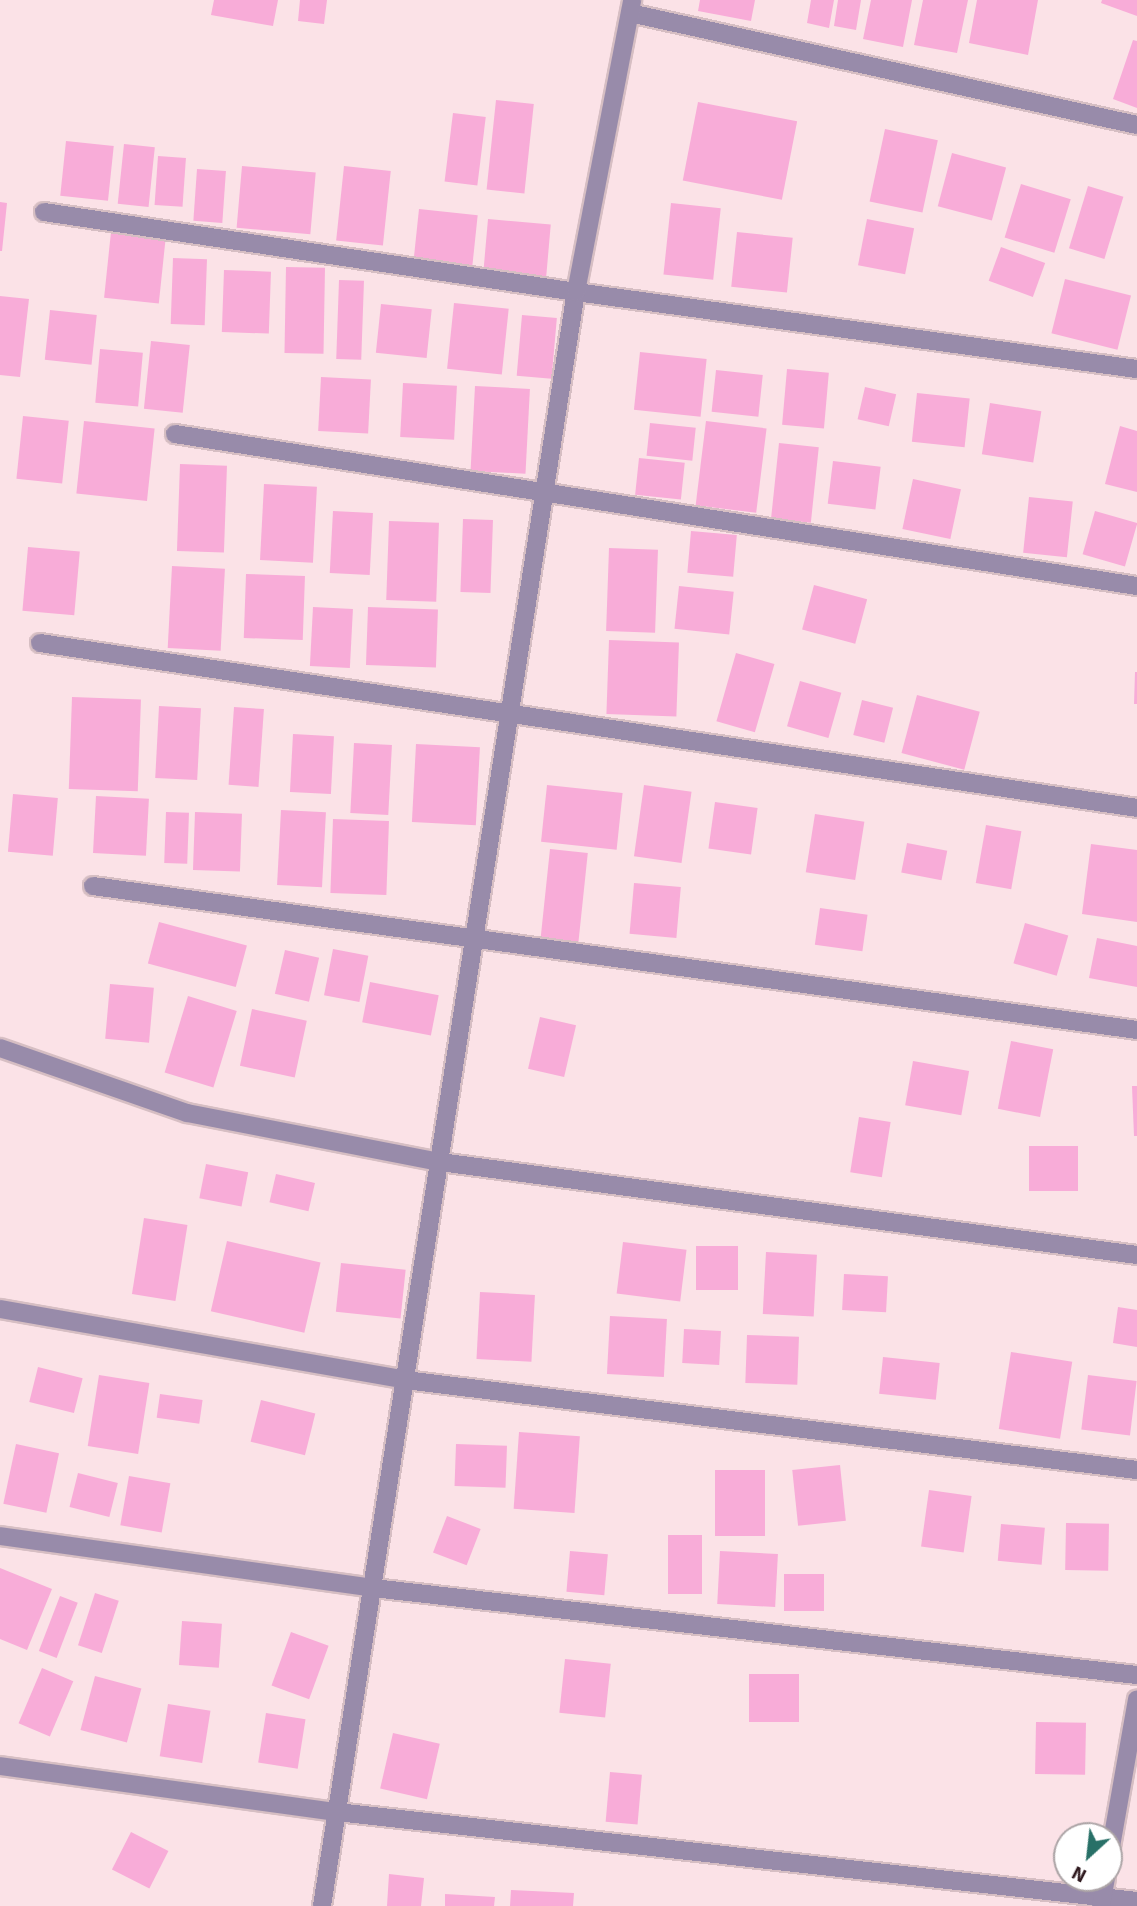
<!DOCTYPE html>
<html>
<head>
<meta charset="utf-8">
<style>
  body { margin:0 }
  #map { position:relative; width:1137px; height:1906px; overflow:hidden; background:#fbe2e7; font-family:Signika,sans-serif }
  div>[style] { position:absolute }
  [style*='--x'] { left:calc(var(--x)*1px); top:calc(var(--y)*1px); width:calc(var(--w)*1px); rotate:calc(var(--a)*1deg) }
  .building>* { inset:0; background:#f8acd8; transform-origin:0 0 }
  .roads { filter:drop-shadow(2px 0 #d6bec3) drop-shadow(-2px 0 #d6bec3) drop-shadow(0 2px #d6bec3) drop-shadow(0 -2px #d6bec3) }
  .street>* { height:18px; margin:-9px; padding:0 9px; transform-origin:9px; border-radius:9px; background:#988baa }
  span { translate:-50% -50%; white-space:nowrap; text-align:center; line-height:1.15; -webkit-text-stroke:7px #fff; paint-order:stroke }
  .north { position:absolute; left:1053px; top:1822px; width:70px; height:70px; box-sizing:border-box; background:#fff; border:2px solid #aca4a6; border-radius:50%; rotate:207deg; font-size:19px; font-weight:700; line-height:28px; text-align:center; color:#301b20 }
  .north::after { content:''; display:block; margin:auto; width:24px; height:32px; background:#287067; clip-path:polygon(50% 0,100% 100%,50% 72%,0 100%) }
</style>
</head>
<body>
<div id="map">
  <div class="building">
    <i style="clip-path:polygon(214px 0,278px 0,273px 26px,211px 15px)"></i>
    <i style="clip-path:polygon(300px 0,327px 0,324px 24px,298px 21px)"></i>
    <i style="clip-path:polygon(700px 0,755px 0,751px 21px,698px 11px)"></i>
    <i style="clip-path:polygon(811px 0,834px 0,829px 28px,807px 23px)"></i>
    <i style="clip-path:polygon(838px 0,861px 0,856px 30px,834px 26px)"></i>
    <i style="clip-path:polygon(871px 0,912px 0,903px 47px,863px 39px)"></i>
    <i style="clip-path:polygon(923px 0,968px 0,957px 53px,914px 45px)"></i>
    <i style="clip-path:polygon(977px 0,1038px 0,1028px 55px,969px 43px)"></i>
    <i style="clip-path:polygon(1102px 0,1137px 0,1137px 16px,1101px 3px)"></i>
    <i style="clip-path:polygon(1133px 40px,1137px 41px,1137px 108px,1113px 99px)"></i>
    <i style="left:496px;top:100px;width:38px;height:90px;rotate:6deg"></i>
    <i style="left:698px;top:102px;width:101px;height:80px;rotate:11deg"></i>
    <i style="left:453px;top:113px;width:33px;height:69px;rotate:7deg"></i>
    <i style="left:885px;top:129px;width:54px;height:74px;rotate:12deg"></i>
    <i style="left:66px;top:141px;width:48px;height:55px;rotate:6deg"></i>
    <i style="left:124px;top:144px;width:31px;height:60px;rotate:6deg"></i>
    <i style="left:952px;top:153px;width:56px;height:55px;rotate:15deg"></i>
    <i style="left:158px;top:156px;width:28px;height:49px;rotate:4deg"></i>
    <i style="left:242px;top:166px;width:74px;height:62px;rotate:5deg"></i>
    <i style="left:344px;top:166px;width:47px;height:75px;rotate:6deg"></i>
    <i style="left:197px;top:169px;width:29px;height:52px;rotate:4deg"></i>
    <i style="left:1021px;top:184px;width:52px;height:56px;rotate:17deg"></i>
    <i style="left:1088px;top:186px;width:37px;height:65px;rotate:17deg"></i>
    <i style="clip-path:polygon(0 202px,7px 203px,2px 251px,0 251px)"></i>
    <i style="left:671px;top:203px;width:50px;height:72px;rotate:6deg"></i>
    <i style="left:419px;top:209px;width:59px;height:56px;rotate:6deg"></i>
    <i style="left:488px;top:219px;width:63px;height:55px;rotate:5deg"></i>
    <i style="left:867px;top:219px;width:48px;height:47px;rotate:11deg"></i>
    <i style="left:111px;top:232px;width:55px;height:66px;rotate:6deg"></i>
    <i style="left:737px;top:232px;width:56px;height:55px;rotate:6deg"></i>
    <i style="left:1001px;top:247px;width:47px;height:36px;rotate:20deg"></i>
    <i style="left:173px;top:258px;width:34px;height:66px;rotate:2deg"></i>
    <i style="left:286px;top:267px;width:39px;height:86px;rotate:1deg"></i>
    <i style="left:224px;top:270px;width:47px;height:62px;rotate:2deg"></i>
    <i style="left:1065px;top:279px;width:68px;height:56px;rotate:14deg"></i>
    <i style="left:339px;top:280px;width:25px;height:79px;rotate:2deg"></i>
    <i style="clip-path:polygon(0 296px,29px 299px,20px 377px,0 375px)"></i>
    <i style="left:454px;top:303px;width:55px;height:66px;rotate:6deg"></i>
    <i style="left:381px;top:304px;width:51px;height:49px;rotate:6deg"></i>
    <i style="left:50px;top:310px;width:47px;height:50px;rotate:6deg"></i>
    <i style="left:522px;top:315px;width:35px;height:61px;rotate:5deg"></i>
    <i style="left:151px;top:341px;width:39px;height:68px;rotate:6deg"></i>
    <i style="left:100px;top:349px;width:43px;height:54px;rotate:5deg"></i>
    <i style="left:640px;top:352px;width:67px;height:58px;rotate:6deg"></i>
    <i style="left:787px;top:369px;width:42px;height:56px;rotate:5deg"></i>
    <i style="left:716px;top:370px;width:47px;height:42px;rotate:6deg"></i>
    <i style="left:321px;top:377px;width:50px;height:54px;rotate:3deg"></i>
    <i style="left:403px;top:383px;width:54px;height:54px;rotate:3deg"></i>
    <i style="left:475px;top:386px;width:55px;height:85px;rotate:3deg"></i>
    <i style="left:865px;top:387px;width:32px;height:33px;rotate:13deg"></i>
    <i style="left:917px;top:393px;width:53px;height:49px;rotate:6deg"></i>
    <i style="left:990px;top:403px;width:52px;height:52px;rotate:9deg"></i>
    <i style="left:23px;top:416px;width:46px;height:63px;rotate:6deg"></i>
    <i style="left:84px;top:421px;width:71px;height:73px;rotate:6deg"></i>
    <i style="left:706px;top:421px;width:61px;height:85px;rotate:7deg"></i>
    <i style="left:650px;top:423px;width:46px;height:33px;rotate:6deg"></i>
    <i style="clip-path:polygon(1120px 426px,1137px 431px,1137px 492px,1105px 484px)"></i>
    <i style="left:779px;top:443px;width:40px;height:76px;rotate:6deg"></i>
    <i style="left:639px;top:458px;width:46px;height:37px;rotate:6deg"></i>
    <i style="left:833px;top:461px;width:48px;height:43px;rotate:7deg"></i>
    <i style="left:180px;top:464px;width:47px;height:87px;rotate:2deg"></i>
    <i style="left:913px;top:479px;width:49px;height:51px;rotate:12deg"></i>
    <i style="left:264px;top:484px;width:53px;height:76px;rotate:3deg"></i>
    <i style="left:1029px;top:497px;width:44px;height:56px;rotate:6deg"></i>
    <i style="left:333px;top:511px;width:40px;height:62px;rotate:3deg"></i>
    <i style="left:1095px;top:511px;width:44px;height:45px;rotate:16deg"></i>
    <i style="left:463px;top:519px;width:30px;height:73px;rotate:2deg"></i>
    <i style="left:389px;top:521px;width:50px;height:79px;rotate:2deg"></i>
    <i style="left:691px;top:531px;width:46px;height:42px;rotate:5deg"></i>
    <i style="left:28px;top:547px;width:52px;height:64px;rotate:5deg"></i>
    <i style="left:609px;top:548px;width:49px;height:83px;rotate:2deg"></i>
    <i style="left:172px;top:566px;width:53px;height:82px;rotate:3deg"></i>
    <i style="left:246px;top:574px;width:59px;height:64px;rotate:2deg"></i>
    <i style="left:814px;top:585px;width:55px;height:46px;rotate:15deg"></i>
    <i style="left:679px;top:586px;width:55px;height:43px;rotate:6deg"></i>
    <i style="left:313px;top:607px;width:40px;height:59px;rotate:3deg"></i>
    <i style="left:368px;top:607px;width:70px;height:58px;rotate:2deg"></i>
    <i style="left:609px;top:640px;width:70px;height:74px;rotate:2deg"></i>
    <i style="left:736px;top:653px;width:40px;height:71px;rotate:16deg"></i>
    <i style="clip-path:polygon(1135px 672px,1137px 672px,1137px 704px,1134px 704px)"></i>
    <i style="left:800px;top:681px;width:43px;height:47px;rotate:16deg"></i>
    <i style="left:917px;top:695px;width:65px;height:60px;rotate:15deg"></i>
    <i style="left:72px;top:697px;width:69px;height:92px;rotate:2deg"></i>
    <i style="left:862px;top:700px;width:32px;height:36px;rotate:14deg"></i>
    <i style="left:159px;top:706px;width:42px;height:72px;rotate:3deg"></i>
    <i style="left:234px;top:707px;width:30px;height:78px;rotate:4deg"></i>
    <i style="left:293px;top:734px;width:41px;height:58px;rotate:3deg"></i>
    <i style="left:354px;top:743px;width:38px;height:70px;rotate:3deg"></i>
    <i style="left:416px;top:744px;width:64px;height:78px;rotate:3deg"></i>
    <i style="left:547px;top:785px;width:76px;height:57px;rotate:6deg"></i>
    <i style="left:644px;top:785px;width:48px;height:72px;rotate:8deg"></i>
    <i style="left:13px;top:794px;width:45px;height:58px;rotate:5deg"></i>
    <i style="left:96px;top:796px;width:53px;height:57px;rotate:3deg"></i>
    <i style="left:715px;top:802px;width:43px;height:47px;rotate:8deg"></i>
    <i style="left:281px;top:810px;width:45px;height:75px;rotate:3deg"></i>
    <i style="left:166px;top:812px;width:23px;height:51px;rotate:2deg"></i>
    <i style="left:195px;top:812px;width:47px;height:58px;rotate:2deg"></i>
    <i style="left:815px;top:814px;width:50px;height:59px;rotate:9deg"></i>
    <i style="left:333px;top:819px;width:56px;height:74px;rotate:2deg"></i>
    <i style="left:986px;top:825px;width:36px;height:59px;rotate:10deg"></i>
    <i style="left:907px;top:843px;width:41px;height:30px;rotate:11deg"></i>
    <i style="clip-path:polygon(1091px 844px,1137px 850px,1137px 922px,1082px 914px)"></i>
    <i style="left:550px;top:849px;width:38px;height:93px;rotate:6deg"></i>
    <i style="left:634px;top:883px;width:47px;height:51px;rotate:5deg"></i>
    <i style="left:820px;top:908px;width:48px;height:37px;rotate:8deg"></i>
    <i style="left:159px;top:922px;width:91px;height:43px;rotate:15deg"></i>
    <i style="left:1025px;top:923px;width:45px;height:42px;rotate:16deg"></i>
    <i style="clip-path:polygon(1097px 938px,1137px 946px,1137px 987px,1089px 978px)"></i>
    <i style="left:333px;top:949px;width:36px;height:47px;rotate:11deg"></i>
    <i style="left:285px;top:950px;width:35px;height:45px;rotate:13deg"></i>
    <i style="left:370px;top:982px;width:70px;height:41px;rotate:11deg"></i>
    <i style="left:110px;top:984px;width:44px;height:55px;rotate:5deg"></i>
    <i style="left:188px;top:996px;width:51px;height:80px;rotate:17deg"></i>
    <i style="left:252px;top:1009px;width:56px;height:58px;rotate:12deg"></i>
    <i style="left:540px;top:1017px;width:37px;height:53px;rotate:13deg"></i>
    <i style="left:1011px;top:1041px;width:43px;height:69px;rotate:11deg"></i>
    <i style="left:913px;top:1061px;width:57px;height:45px;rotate:10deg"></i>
    <i style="clip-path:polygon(1132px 1086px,1137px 1086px,1137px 1136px,1134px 1136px)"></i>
    <i style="left:859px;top:1117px;width:32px;height:56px;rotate:9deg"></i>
    <i style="left:1029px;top:1146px;width:49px;height:45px"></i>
    <i style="left:206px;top:1164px;width:43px;height:35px;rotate:11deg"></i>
    <i style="left:276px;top:1174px;width:40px;height:29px;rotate:13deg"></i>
    <i style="left:144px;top:1218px;width:44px;height:77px;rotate:9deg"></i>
    <i style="left:227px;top:1241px;width:96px;height:72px;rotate:13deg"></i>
    <i style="left:623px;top:1242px;width:64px;height:52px;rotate:7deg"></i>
    <i style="left:696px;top:1246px;width:42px;height:44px"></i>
    <i style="left:766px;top:1252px;width:51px;height:62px;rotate:3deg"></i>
    <i style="left:341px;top:1263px;width:65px;height:49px;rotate:6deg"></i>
    <i style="left:844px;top:1274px;width:44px;height:36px;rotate:3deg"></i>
    <i style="left:480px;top:1292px;width:55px;height:67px;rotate:3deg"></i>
    <i style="clip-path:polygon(1118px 1307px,1137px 1310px,1137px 1347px,1113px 1343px)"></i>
    <i style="left:610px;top:1316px;width:57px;height:58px;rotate:3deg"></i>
    <i style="left:684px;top:1329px;width:37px;height:34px;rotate:3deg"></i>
    <i style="left:747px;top:1335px;width:52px;height:48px;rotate:2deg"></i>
    <i style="left:1011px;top:1352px;width:62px;height:78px;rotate:9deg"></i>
    <i style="left:883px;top:1357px;width:57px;height:37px;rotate:6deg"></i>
    <i style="left:38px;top:1367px;width:46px;height:36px;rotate:14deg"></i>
    <i style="left:99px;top:1375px;width:51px;height:72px;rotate:9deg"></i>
    <i style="left:1088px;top:1375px;width:49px;height:55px;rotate:7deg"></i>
    <i style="left:160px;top:1394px;width:43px;height:24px;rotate:8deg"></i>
    <i style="left:261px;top:1400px;width:56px;height:43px;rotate:14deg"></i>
    <i style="left:519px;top:1432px;width:61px;height:77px;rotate:4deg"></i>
    <i style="left:16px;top:1444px;width:44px;height:61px;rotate:12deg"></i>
    <i style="left:456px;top:1444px;width:51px;height:42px;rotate:2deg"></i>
    <i style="left:840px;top:1465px;width:56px;height:48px;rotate:84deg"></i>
    <i style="left:715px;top:1470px;width:50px;height:66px"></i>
    <i style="left:78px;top:1473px;width:41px;height:35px;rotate:14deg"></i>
    <i style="left:129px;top:1476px;width:42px;height:50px;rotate:10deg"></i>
    <i style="left:929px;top:1490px;width:43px;height:57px;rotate:8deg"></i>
    <i style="left:447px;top:1516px;width:36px;height:39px;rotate:21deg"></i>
    <i style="left:1066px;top:1523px;width:43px;height:47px;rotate:1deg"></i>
    <i style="left:1001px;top:1524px;width:44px;height:37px;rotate:5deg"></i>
    <i style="left:668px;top:1535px;width:34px;height:59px"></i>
    <i style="left:570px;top:1551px;width:38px;height:41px;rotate:5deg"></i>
    <i style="left:720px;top:1551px;width:58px;height:53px;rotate:3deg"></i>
    <i style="clip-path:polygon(0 1568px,52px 1589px,27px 1650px,0 1639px)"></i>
    <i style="left:784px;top:1574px;width:40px;height:37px"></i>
    <i style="left:95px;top:1593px;width:25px;height:55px;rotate:18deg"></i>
    <i style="left:60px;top:1596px;width:19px;height:59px;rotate:21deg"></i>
    <i style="left:182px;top:1621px;width:40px;height:44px;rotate:4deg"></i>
    <i style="left:291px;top:1632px;width:40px;height:57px;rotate:20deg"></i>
    <i style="left:565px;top:1659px;width:46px;height:54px;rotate:6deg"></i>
    <i style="left:42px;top:1668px;width:34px;height:60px;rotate:23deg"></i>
    <i style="left:749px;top:1674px;width:50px;height:48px"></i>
    <i style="left:95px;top:1676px;width:48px;height:56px;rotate:15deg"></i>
    <i style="left:168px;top:1704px;width:43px;height:53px;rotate:9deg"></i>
    <i style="left:266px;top:1713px;width:40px;height:50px;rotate:9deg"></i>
    <i style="left:1036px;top:1722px;width:50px;height:52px;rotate:1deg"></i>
    <i style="left:393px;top:1733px;width:48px;height:57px;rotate:13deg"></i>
    <i style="left:610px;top:1772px;width:32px;height:50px;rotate:5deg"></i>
    <i style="left:131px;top:1832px;width:42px;height:42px;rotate:27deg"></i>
    <i style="clip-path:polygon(389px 1874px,424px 1878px,421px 1906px,387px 1906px)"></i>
    <i style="clip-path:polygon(511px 1890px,574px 1893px,573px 1906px,510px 1906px)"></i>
    <i style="clip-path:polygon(445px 1894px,495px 1897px,494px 1906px,445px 1906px)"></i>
  </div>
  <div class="roads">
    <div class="street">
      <i style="--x:630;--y:13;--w:519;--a:12.46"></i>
      <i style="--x:44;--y:212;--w:538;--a:8.55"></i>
      <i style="--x:576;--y:292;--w:566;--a:7.82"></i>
      <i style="--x:175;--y:434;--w:974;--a:8.98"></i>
      <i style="--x:40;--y:643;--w:1109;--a:8.55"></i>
      <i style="--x:93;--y:886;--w:1054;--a:7.85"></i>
      <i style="--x:0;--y:1048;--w:198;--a:19.2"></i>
      <i style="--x:187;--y:1113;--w:258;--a:11"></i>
      <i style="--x:440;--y:1162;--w:703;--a:7.6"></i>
      <i style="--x:0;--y:1309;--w:411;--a:9.9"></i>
      <i style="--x:405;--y:1380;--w:738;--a:7.01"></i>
      <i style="--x:0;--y:1536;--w:377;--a:7.9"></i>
      <i style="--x:373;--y:1588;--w:769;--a:6.5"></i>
      <i style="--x:0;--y:1766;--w:340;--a:7.8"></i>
      <i style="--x:337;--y:1812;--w:805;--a:6.35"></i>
      <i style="--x:1109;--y:1858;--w:161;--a:-80"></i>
      <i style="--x:322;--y:1906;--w:1634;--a:-81.06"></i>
      <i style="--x:576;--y:292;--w:297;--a:-79.1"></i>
      <i style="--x:1101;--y:1906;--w:28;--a:-80"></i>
    </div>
  </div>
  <div class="north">N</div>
</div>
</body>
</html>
